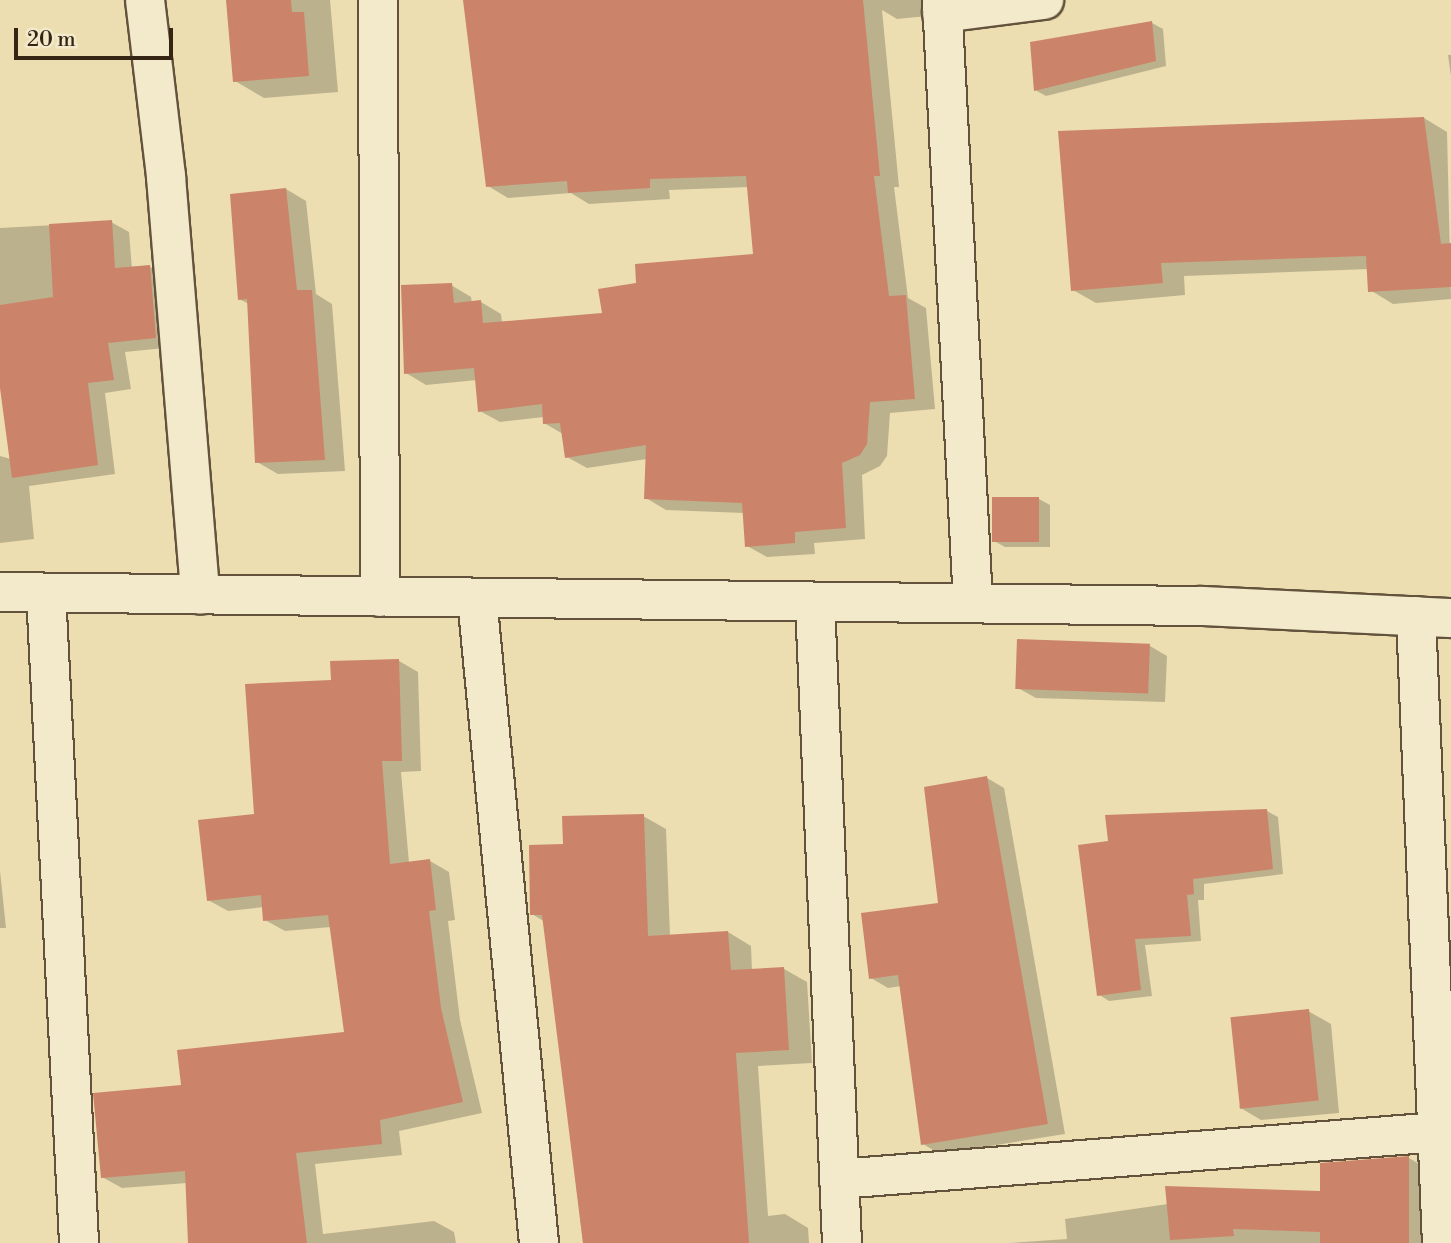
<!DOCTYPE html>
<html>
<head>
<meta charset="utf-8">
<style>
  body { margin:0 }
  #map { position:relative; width:1451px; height:1243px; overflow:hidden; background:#ecdeb1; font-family:"Libre Bodoni",serif }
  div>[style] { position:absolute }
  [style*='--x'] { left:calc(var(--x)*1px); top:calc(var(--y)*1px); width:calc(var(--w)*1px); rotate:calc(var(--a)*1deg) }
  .shadow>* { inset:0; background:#0003 }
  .building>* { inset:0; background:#cb8469; transform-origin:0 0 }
  .roads { filter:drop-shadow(2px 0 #63533c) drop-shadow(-2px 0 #63533c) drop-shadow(0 2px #63533c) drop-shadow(0 -2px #63533c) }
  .minor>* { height:38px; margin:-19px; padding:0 19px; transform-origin:19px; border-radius:19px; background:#f3eacc }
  span { translate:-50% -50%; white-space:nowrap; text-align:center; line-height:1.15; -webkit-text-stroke:6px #f3eacc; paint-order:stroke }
  .scale { position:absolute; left:14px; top:28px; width:159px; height:32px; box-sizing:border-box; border:4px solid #352515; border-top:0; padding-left:9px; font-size:21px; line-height:24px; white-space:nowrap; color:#352515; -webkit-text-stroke:5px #f3eacc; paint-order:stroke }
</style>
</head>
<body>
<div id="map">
  <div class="shadow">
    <i style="clip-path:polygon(228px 0,330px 0,338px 92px,264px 98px,235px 81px)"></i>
    <i style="clip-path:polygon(467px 0,940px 0,938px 15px,897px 19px,882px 10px,899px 187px,894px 187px,908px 298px,926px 308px,935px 409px,890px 413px,887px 456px,880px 466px,862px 475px,865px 539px,814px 543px,815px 554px,767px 557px,747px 546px,744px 513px,666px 510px,646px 498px,647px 459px,587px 468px,567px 457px,563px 434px,544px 423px,544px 417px,500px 422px,480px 411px,477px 380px,426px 385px,406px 373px,451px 285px,471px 297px,472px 303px,481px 302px,501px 314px,502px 323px,604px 315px,638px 284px,755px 256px,749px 187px,669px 190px,670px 199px,589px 204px,571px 193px,508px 198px,488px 186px)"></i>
    <i style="clip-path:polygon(1152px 23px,1163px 29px,1166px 66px,1046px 96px,1035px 90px)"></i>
    <i style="clip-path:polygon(1448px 55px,1451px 55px,1451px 76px)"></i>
    <i style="clip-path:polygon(1424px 118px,1447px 132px,1451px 299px,1393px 304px,1370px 290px,1369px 269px,1184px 276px,1185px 295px,1096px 303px,1073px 290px)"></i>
    <i style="clip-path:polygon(286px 189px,306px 201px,316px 294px,332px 304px,345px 471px,278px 474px,257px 462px,249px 304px,239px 299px)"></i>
    <i style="clip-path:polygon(111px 222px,129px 232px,132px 269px,150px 267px,168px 277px,174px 347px,125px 352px,131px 389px,105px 393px,115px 474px,29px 486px,34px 539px,0 543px,0 456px,11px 459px,0 371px,0 228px)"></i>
    <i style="clip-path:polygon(1039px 499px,1050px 505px,1050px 547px,1005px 547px,994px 541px)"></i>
    <i style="clip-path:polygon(1150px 646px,1167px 656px,1165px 702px,1036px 698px,1018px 688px)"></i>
    <i style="clip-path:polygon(399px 661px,418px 672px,421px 771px,401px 772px,409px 863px,430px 861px,449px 872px,455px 920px,448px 921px,460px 1020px,482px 1113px,399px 1131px,402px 1155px,315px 1164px,323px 1234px,434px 1221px,454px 1232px,456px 1243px,190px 1243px,187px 1183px,122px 1188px,102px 1177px,183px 1087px,346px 1034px,331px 927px,285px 931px,265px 920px,264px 907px,228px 911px,208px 900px,333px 681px)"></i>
    <i style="clip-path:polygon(987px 778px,1004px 788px,1065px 1134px,940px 1154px,923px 1144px,901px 986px,888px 988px,871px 978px,940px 905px)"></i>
    <i style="clip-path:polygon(1267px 811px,1278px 817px,1283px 874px,1204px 884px,1204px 900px,1198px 900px,1201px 941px,1145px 945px,1152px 996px,1109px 1001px,1098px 994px,1110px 843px)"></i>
    <i style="clip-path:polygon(643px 816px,666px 829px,670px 936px,728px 932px,751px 946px,752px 971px,784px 969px,807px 982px,812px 1063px,758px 1066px,768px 1216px,785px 1214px,808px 1228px,809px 1243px,583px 1243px,545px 922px,532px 914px,565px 846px)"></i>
    <i style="clip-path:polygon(0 871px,6px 928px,0 928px)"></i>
    <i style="clip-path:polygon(1308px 1011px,1331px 1024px,1339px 1113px,1261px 1120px,1239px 1107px)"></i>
    <i style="clip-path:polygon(1409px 1158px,1426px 1168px,1426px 1243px,1009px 1243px,1067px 1239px,1065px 1219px,1168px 1204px,1321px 1193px)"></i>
  </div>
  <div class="building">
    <i style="clip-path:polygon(226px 0,291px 0,292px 12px,304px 12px,309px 76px,233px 82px)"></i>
    <i style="clip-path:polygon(463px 0,863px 0,880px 176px,874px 176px,889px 296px,906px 295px,915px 399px,870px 402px,867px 444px,860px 455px,842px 463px,846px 528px,795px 532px,795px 543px,745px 547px,742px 503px,644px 499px,646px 445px,565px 458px,560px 423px,543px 424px,542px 404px,478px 412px,474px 368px,404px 374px,401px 285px,452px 283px,454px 303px,481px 300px,483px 323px,602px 313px,598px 289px,636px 283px,635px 264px,753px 254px,746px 176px,650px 179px,650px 188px,568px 193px,567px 181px,486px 187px)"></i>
    <i style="clip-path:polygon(1152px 21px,1156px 61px,1034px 91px,1030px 42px)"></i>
    <i style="clip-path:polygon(1424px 117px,1441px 244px,1451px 243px,1451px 287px,1368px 292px,1366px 256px,1161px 263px,1163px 283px,1071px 291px,1058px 131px)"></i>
    <i style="clip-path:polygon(286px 188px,297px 290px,312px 290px,325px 460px,255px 463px,247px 299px,238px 300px,230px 194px)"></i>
    <i style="clip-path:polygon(112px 220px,115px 268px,150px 265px,156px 338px,108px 343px,114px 380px,88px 383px,98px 465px,12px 478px,0 388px,0 305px,53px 297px,49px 224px)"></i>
    <i style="left:992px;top:497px;width:47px;height:45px"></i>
    <i style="left:1017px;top:639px;width:133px;height:50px;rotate:2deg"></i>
    <i style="clip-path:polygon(399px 659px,402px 761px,382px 761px,390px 864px,430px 859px,436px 910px,429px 911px,441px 1008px,463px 1102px,380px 1120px,382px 1144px,296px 1153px,307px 1243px,188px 1243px,185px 1171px,101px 1178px,93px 1093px,181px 1085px,177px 1050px,344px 1032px,328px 915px,263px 921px,261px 895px,207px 901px,198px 820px,254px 814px,245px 684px,331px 680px,330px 661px)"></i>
    <i style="clip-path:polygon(987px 776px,1048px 1124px,921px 1145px,898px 975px,869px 979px,861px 913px,938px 903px,924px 787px)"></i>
    <i style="clip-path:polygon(1267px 809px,1273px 869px,1193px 879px,1194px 894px,1187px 895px,1191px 936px,1135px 939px,1141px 990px,1097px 996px,1078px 845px,1108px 841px,1105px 815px)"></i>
    <i style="clip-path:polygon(644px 814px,648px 936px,728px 931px,731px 970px,784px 967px,789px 1050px,736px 1053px,749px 1243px,583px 1243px,542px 915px,530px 915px,529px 845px,563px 844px,562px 816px)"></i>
    <i style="left:1309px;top:1009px;width:92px;height:79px;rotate:84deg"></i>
    <i style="clip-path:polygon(1409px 1156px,1409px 1243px,1320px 1243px,1320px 1232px,1233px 1229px,1234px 1236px,1170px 1240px,1165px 1186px,1320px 1191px,1320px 1163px)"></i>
  </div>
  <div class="roads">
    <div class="minor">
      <i style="--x:145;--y:0;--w:178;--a:83.2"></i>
      <i style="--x:166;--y:177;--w:419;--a:85.3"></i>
      <i style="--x:378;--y:0;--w:597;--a:89.81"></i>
      <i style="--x:942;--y:0;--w:604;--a:87.06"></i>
      <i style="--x:942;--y:13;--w:103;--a:-7.3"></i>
      <i style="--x:0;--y:592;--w:1202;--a:0.67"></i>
      <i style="--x:1202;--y:606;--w:249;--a:2.8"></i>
      <i style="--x:46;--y:593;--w:651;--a:87.09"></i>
      <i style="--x:477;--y:598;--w:648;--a:84.51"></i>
      <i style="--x:815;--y:602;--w:642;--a:87.59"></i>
      <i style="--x:1416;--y:616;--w:628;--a:87.63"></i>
      <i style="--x:839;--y:1179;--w:614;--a:-4.48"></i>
    </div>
  </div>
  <div class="scale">20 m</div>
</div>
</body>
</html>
